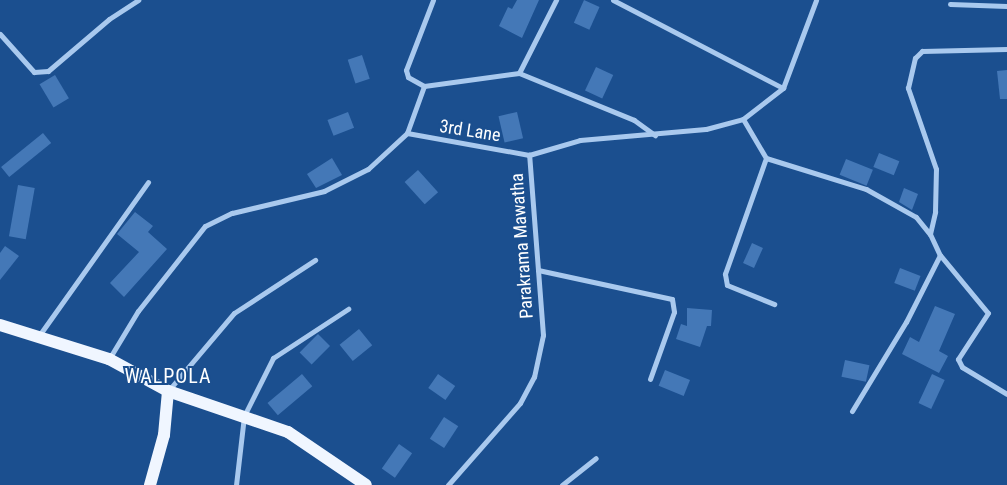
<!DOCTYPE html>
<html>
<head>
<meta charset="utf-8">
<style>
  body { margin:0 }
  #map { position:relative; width:1007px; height:485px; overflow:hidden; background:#1b4f8f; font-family:"Roboto Condensed",sans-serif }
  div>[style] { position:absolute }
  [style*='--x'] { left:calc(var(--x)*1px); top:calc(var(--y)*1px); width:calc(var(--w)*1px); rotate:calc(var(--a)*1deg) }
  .building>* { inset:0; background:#4478b7; transform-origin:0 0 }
  .minor>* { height:5px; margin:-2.5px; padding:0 2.5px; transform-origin:2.5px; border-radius:2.5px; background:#a9c9ee }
  .primary>* { height:12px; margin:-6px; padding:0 6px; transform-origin:6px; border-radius:6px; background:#f0f6ff }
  span { translate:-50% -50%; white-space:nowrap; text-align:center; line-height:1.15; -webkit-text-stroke:4px #1b4f8f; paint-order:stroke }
  .street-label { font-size:18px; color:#fff }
  .quarter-label { font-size:20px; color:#fff; letter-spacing:1px }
</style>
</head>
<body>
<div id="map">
  <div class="building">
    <i style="clip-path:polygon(517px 0,539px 0,522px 38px,499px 26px,508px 7px,512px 9px)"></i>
    <i style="left:584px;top:0;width:17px;height:25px;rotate:24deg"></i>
    <i style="left:362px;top:55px;width:25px;height:15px;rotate:72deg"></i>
    <i style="left:596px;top:67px;width:19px;height:26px;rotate:25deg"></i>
    <i style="clip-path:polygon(1007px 70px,1007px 99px,1000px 99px,997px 71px)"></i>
    <i style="left:55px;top:75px;width:27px;height:18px;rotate:59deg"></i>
    <i style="left:348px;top:112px;width:17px;height:22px;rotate:69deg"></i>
    <i style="left:517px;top:112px;width:27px;height:19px;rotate:77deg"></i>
    <i style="left:43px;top:133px;width:13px;height:54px;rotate:51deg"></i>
    <i style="left:879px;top:153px;width:22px;height:15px;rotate:22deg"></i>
    <i style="clip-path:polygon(332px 158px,342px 175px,316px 188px,307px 174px)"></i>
    <i style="left:846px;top:159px;width:29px;height:17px;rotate:22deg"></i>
    <i style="left:418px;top:170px;width:30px;height:18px;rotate:48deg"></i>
    <i style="left:18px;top:185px;width:17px;height:52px;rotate:10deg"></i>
    <i style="clip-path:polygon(904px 188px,918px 194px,912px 210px,899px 202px)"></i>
    <i style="clip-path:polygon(135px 212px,153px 226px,148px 232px,167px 249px,124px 297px,110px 283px,139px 252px,117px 234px)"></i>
    <i style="left:752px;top:243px;width:12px;height:22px;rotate:24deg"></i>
    <i style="clip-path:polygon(5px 246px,19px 256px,0 280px,0 253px)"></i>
    <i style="left:900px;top:268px;width:22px;height:16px;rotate:21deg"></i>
    <i style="clip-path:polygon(935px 306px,955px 314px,939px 351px,948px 356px,939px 373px,902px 354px,910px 337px,919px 342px)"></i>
    <i style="clip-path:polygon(687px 308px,712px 310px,711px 326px,707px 326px,700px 347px,676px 339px,681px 324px,687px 326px)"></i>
    <i style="left:359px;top:329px;width:21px;height:25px;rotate:51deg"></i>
    <i style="left:318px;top:334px;width:17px;height:26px;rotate:45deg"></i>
    <i style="left:845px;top:360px;width:25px;height:17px;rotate:12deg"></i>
    <i style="left:665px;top:370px;width:27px;height:17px;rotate:22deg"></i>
    <i style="left:302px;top:374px;width:16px;height:45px;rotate:50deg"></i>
    <i style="left:438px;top:374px;width:21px;height:17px;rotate:35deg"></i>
    <i style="left:932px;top:374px;width:14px;height:32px;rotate:25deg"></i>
    <i style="left:444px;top:417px;width:17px;height:26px;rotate:33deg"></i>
    <i style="left:399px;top:444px;width:16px;height:30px;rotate:35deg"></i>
  </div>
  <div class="minor">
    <i style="--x:613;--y:0;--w:191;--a:27.4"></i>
    <i style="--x:950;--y:4;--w:57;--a:2"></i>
    <i style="--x:0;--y:34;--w:51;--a:48.2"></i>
    <i style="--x:34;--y:72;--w:14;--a:-4"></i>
    <i style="--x:48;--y:71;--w:80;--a:-40.4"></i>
    <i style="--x:109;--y:19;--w:35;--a:-33"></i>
    <i style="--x:519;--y:73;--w:82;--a:-63.1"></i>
    <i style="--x:424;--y:86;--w:18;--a:-151"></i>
    <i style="--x:408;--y:77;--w:7;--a:-106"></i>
    <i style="--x:406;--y:70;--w:75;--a:-68.9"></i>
    <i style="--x:743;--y:119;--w:45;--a:59.5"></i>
    <i style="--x:766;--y:158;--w:105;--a:17.2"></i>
    <i style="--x:866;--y:189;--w:57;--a:29.2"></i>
    <i style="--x:916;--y:217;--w:22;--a:51"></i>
    <i style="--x:930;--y:234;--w:23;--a:65"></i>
    <i style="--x:940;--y:255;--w:75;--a:50.4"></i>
    <i style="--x:988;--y:313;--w:55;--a:123.1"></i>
    <i style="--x:958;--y:359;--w:9;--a:63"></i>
    <i style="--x:962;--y:367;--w:52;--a:31"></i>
    <i style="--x:407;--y:133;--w:124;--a:10.2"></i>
    <i style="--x:766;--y:158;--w:123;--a:109.5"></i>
    <i style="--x:725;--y:274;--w:11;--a:80"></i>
    <i style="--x:727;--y:285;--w:51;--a:22"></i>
    <i style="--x:930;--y:234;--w:23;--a:-77"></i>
    <i style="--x:935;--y:212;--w:43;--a:-88.7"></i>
    <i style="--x:936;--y:169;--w:86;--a:-109.1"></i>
    <i style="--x:908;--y:88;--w:31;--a:-77"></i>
    <i style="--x:915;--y:58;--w:10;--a:-45"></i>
    <i style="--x:922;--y:51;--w:85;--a:-1.3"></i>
    <i style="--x:538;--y:270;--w:137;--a:12.2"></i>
    <i style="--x:672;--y:299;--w:13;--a:81"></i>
    <i style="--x:674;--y:312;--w:71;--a:109.7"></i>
    <i style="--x:38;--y:337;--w:190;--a:-54.6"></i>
    <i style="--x:109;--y:359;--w:56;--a:-58.9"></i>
    <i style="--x:138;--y:311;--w:108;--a:-51.8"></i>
    <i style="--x:205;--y:226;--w:30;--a:-26"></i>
    <i style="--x:232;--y:213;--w:95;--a:-13.4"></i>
    <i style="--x:324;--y:191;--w:49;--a:-26.6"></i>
    <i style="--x:368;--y:169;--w:53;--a:-42.7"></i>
    <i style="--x:407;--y:133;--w:50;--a:-70.1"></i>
    <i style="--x:424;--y:86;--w:96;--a:-7.8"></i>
    <i style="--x:519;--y:73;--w:124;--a:22.2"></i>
    <i style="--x:634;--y:120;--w:26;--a:36"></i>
    <i style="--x:168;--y:391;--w:102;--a:-49.8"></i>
    <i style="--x:234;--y:313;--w:97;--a:-33.2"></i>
    <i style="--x:852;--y:411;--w:104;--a:-58.8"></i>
    <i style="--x:906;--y:322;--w:75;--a:-63.1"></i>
    <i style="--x:236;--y:485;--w:69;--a:-83.4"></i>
    <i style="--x:244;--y:416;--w:65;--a:-63.4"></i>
    <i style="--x:273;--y:358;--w:90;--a:-33.2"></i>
    <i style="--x:448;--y:485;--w:109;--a:-48.7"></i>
    <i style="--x:520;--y:403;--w:30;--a:-62"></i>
    <i style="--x:534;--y:377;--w:43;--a:-77.9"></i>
    <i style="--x:543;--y:335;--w:181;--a:-94.4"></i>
    <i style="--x:529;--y:155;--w:53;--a:-16.4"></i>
    <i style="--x:580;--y:140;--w:126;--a:-5"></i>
    <i style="--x:706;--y:129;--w:38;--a:-15"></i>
    <i style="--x:743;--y:119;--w:51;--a:-37.8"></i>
    <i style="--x:783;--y:88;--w:94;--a:-69.4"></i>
    <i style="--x:562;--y:485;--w:43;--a:-38.5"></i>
  </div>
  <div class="primary">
    <i style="--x:0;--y:325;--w:114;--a:17.3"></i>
    <i style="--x:109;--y:359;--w:67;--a:28.5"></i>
    <i style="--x:168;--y:391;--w:127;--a:18.9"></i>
    <i style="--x:288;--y:432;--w:94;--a:34.2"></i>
    <i style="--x:150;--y:485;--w:52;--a:-74.4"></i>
    <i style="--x:164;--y:435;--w:44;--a:-84.8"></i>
  </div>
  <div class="street-label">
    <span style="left:470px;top:131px;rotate:9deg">3rd Lane</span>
    <span style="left:522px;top:246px;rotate:-94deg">Parakrama Mawatha</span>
  </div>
  <div class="quarter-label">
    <span style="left:168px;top:376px">WALPOLA</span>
  </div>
</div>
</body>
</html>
